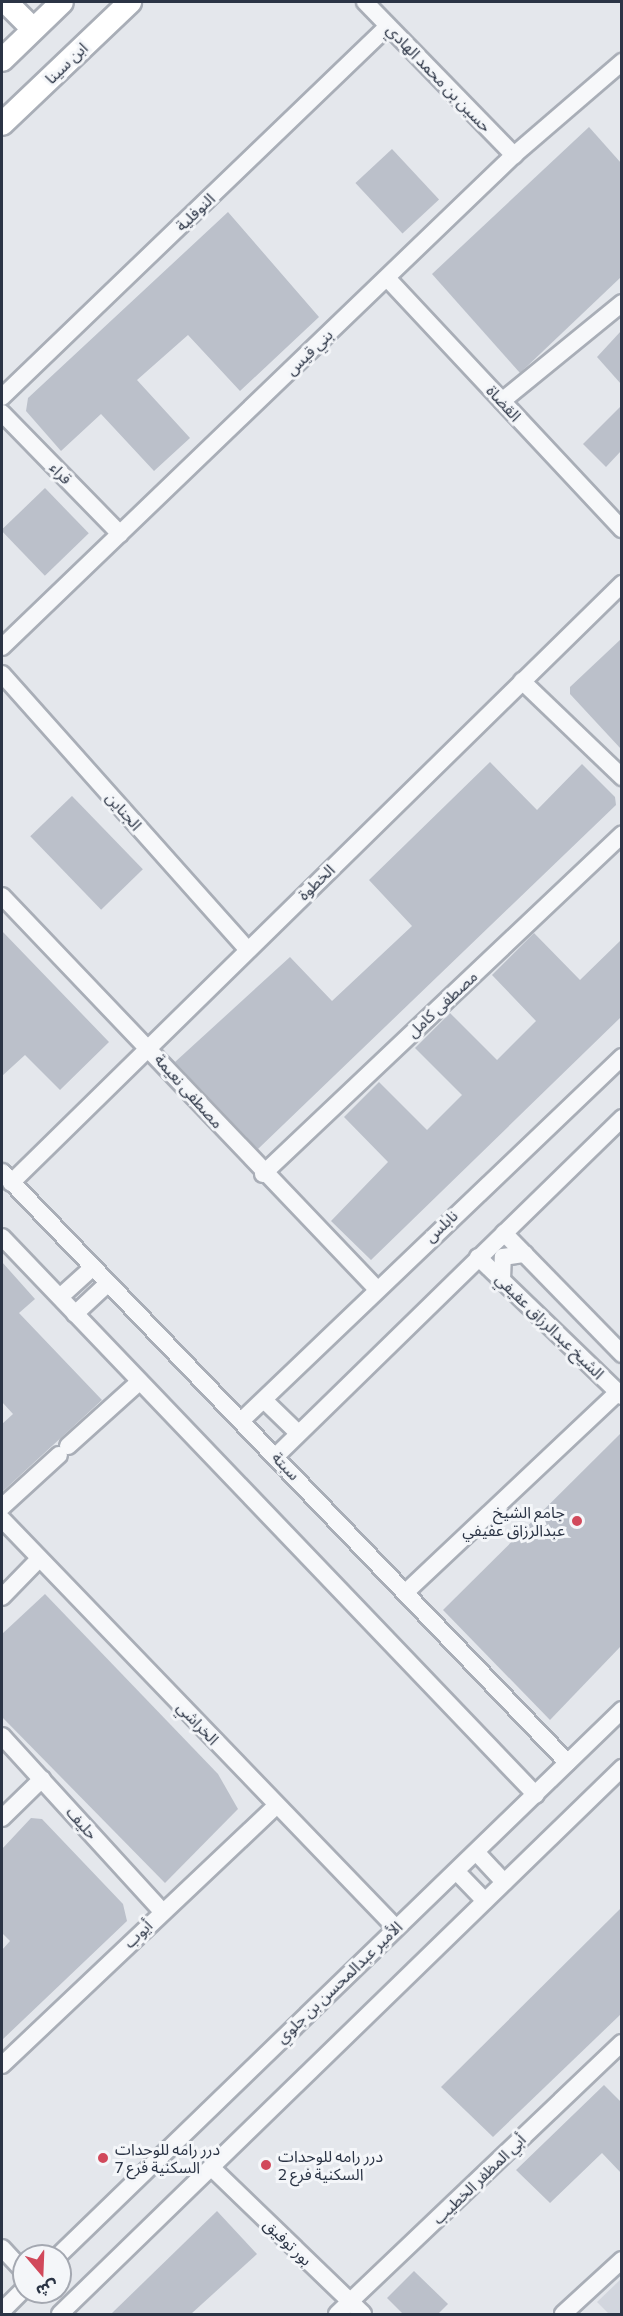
<!DOCTYPE html>
<html>
<head>
<meta charset="utf-8">
<style>
  body { margin:0 }
  #map { position:relative; width:623px; height:2316px; overflow:hidden; background:#e4e7ec; font-family:Commissioner,"Noto Sans Arabic",sans-serif }
  div>[style] { position:absolute }
  [style*='--x'] { left:calc(var(--x)*1px); top:calc(var(--y)*1px); width:calc(var(--w)*1px); rotate:calc(var(--a)*1deg) }
  .built>* { inset:0; background:#d2d6de }
  .building>* { inset:0; background:#bbc0ca; transform-origin:0 0 }
  .roads { filter:drop-shadow(2px 0 #a9aeb7) drop-shadow(-2px 0 #a9aeb7) drop-shadow(0 2px #a9aeb7) drop-shadow(0 -2px #a9aeb7) }
  .street>* { height:16px; margin:-8px; padding:0 8px; transform-origin:8px; border-radius:8px; background:#f7f8fa }
  .secondary>* { height:22px; margin:-11px; padding:0 11px; transform-origin:11px; border-radius:11px; background:#fff }
  .dots>* { width:16px; height:16px; translate:-50% -50%; box-sizing:border-box; border:3px solid #f4f6f9; border-radius:50% }
  span { translate:-50% -50%; white-space:nowrap; text-align:center; line-height:1.15; -webkit-text-stroke:6px #f4f6f9; paint-order:stroke }
  .street-label { font-size:16px; color:#2b3445 }
  .poi-label { font-size:16px; color:#2b3445 }
  .right { translate:-100% -50%; text-align:right }
  .left { translate:0 -50%; text-align:left }
  .frame { position:absolute; inset:0; border:3px solid #2b3445; pointer-events:none }
  .north { position:absolute; left:12px; top:2244px; width:60px; height:60px; box-sizing:border-box; background:#f4f6f9; border:2px solid #a4a8b1; border-radius:50%; rotate:161deg; font-size:16px; font-weight:700; line-height:24px; text-align:center; color:#2b3445 }
  .north::after { content:''; display:block; margin:auto; width:21px; height:27px; background:#d1495b; clip-path:polygon(50% 0,100% 100%,50% 72%,0 100%) }
</style>
</head>
<body>
<div id="map">
  <div class="built">
    <i style="clip-path:polygon(621px 2279px,621px 2314px,609px 2314px,597px 2302px)"></i>
  </div>
  <div class="building">
    <i style="clip-path:polygon(589px 127px,621px 163px,621px 277px,520px 373px,432px 274px)"></i>
    <i style="left:392px;top:149px;width:69px;height:50px;rotate:47deg"></i>
    <i style="clip-path:polygon(228px 212px,319px 317px,240px 391px,188px 335px,137px 380px,190px 438px,154px 471px,101px 414px,61px 451px,26px 411px,28px 398px)"></i>
    <i style="clip-path:polygon(621px 331px,621px 384px,597px 357px)"></i>
    <i style="clip-path:polygon(621px 406px,621px 451px,606px 467px,583px 444px)"></i>
    <i style="left:45px;top:488px;width:63px;height:61px;rotate:46deg"></i>
    <i style="clip-path:polygon(621px 639px,621px 749px,570px 694px,570px 687px)"></i>
    <i style="clip-path:polygon(490px 762px,537px 810px,582px 764px,615px 797px,616px 805px,258px 1149px,175px 1062px,290px 957px,332px 1001px,412px 926px,369px 880px)"></i>
    <i style="left:72px;top:796px;width:102px;height:58px;rotate:46deg"></i>
    <i style="clip-path:polygon(2px 931px,109px 1042px,60px 1090px,25px 1055px,2px 1076px)"></i>
    <i style="clip-path:polygon(534px 933px,580px 980px,621px 940px,621px 1017px,371px 1260px,331px 1221px,388px 1162px,344px 1117px,379px 1082px,427px 1130px,462px 1095px,415px 1048px,450px 1013px,497px 1060px,536px 1021px,492px 975px)"></i>
    <i style="clip-path:polygon(2px 1262px,35px 1299px,19px 1313px,102px 1400px,2px 1492px,2px 1424px,13px 1414px,2px 1402px)"></i>
    <i style="clip-path:polygon(621px 1433px,621px 1646px,550px 1720px,443px 1610px)"></i>
    <i style="clip-path:polygon(45px 1594px,218px 1774px,238px 1809px,165px 1883px,2px 1717px,2px 1634px)"></i>
    <i style="clip-path:polygon(31px 1818px,42px 1819px,123px 1904px,127px 1921px,2px 2040px,2px 1950px,10px 1941px,2px 1933px,2px 1849px)"></i>
    <i style="clip-path:polygon(621px 1908px,621px 2014px,493px 2137px,441px 2087px)"></i>
    <i style="clip-path:polygon(604px 2085px,621px 2102px,621px 2173px,602px 2153px,550px 2203px,516px 2170px)"></i>
    <i style="clip-path:polygon(217px 2211px,257px 2254px,191px 2314px,111px 2314px)"></i>
    <i style="clip-path:polygon(414px 2271px,448px 2304px,438px 2314px,403px 2314px,387px 2298px)"></i>
  </div>
  <div class="roads">
    <div class="street">
      <i style="--x:365;--y:2;--w:214;--a:45.8"></i>
      <i style="--x:387;--y:278;--w:344;--a:46.9"></i>
      <i style="--x:2;--y:397;--w:535;--a:-43.86"></i>
      <i style="--x:502;--y:401;--w:155;--a:-39.2"></i>
      <i style="--x:2;--y:413;--w:169;--a:45.7"></i>
      <i style="--x:2;--y:647;--w:710;--a:-43.86"></i>
      <i style="--x:514;--y:155;--w:143;--a:-40.7"></i>
      <i style="--x:2;--y:674;--w:368;--a:48.3"></i>
      <i style="--x:522;--y:681;--w:139;--a:43.8"></i>
      <i style="--x:2;--y:896;--w:542;--a:46.35"></i>
      <i style="--x:2;--y:1172;--w:818;--a:46.24"></i>
      <i style="--x:263;--y:1174;--w:494;--a:-43.4"></i>
      <i style="--x:11;--y:1183;--w:856;--a:-44.43"></i>
      <i style="--x:504;--y:1233;--w:169;--a:45.7"></i>
      <i style="--x:2;--y:1237;--w:772;--a:46.26"></i>
      <i style="--x:478;--y:1257;--w:200;--a:44"></i>
      <i style="--x:502;--y:1280;--w:23;--a:-88"></i>
      <i style="--x:503;--y:1257;--w:22;--a:-8"></i>
      <i style="--x:60;--y:1297;--w:43;--a:-42.2"></i>
      <i style="--x:75;--y:1314;--w:42;--a:-43.1"></i>
      <i style="--x:264;--y:1400;--w:47;--a:44.1"></i>
      <i style="--x:241;--y:1421;--w:527;--a:-43.69"></i>
      <i style="--x:68;--y:1446;--w:96;--a:-42"></i>
      <i style="--x:276;--y:1456;--w:484;--a:-44.3"></i>
      <i style="--x:2;--y:1507;--w:77;--a:-42.4"></i>
      <i style="--x:2;--y:1519;--w:566;--a:46.07"></i>
      <i style="--x:407;--y:1591;--w:290;--a:-43.3"></i>
      <i style="--x:2;--y:1597;--w:52;--a:-45.8"></i>
      <i style="--x:2;--y:1736;--w:237;--a:47.6"></i>
      <i style="--x:2;--y:1818;--w:56;--a:-44.3"></i>
      <i style="--x:477;--y:1853;--w:40;--a:47"></i>
      <i style="--x:457;--y:1872;--w:40;--a:46"></i>
      <i style="--x:2;--y:2065;--w:378;--a:-43.4"></i>
      <i style="--x:214;--y:2170;--w:207;--a:44"></i>
      <i style="--x:2;--y:2248;--w:33;--a:47"></i>
      <i style="--x:58;--y:2256;--w:785;--a:-44.07"></i>
      <i style="--x:2;--y:2311;--w:31;--a:-45"></i>
      <i style="--x:60;--y:2314;--w:784;--a:-44.17"></i>
      <i style="--x:337;--y:2314;--w:393;--a:-43.6"></i>
      <i style="--x:563;--y:2314;--w:80;--a:-42.5"></i>
    </div>
    <div class="secondary">
      <i style="--x:6;--y:2;--w:38;--a:45"></i>
      <i style="--x:2;--y:60;--w:83;--a:-44"></i>
      <i style="--x:2;--y:124;--w:177;--a:-43.6"></i>
    </div>
  </div>
  <div class="dots">
    <i style="left:577px;top:1521px;background:#d1495b"></i>
    <i style="left:103px;top:2158px;background:#d1495b"></i>
    <i style="left:266px;top:2165px;background:#d1495b"></i>
  </div>
  <div class="street-label">
    <span style="left:66px;top:63px;rotate:-44deg">ابن سينا</span>
    <span style="left:439px;top:78px;rotate:46deg">حسين بن محمد الهادي</span>
    <span style="left:195px;top:212px;rotate:-44deg">النوفلية</span>
    <span style="left:309px;top:352px;rotate:-44deg">بني قيس</span>
    <span style="left:504px;top:403px;rotate:47deg">القضاة</span>
    <span style="left:61px;top:473px;rotate:46deg">قراء</span>
    <span style="left:124px;top:811px;rotate:48deg">الجناين</span>
    <span style="left:316px;top:882px;rotate:-44deg">الخطوة</span>
    <span style="left:442px;top:1004px;rotate:-43deg">مصطفى كامل</span>
    <span style="left:189px;top:1091px;rotate:48deg">مصطفى نعيمة</span>
    <span style="left:441px;top:1226px;rotate:-43deg">نابلس</span>
    <span style="left:550px;top:1326px;rotate:44deg">الشيخ عبدالرزاق عفيفي</span>
    <span style="left:286px;top:1466px;rotate:46deg">سبتة</span>
    <span style="left:198px;top:1723px;rotate:46deg">الخراشي</span>
    <span style="left:82px;top:1823px;rotate:48deg">حليف</span>
    <span style="left:138px;top:1934px;rotate:-44deg">أيوب</span>
    <span style="left:339px;top:1982px;rotate:-44deg">الأمير عبدالمحسن بن جلوي</span>
    <span style="left:479px;top:2179px;rotate:-44deg">أبي المظفر الخطيب</span>
    <span style="left:288px;top:2242px;rotate:44deg">بور توفيق</span>
  </div>
  <div class="poi-label">
    <span class="right" style="left:565px;top:1521px">جامع الشيخ<br>عبدالرزاق عفيفي</span>
    <span class="left" style="left:115px;top:2158px">درر رامه للوحدات<br>السكنية فرع 7</span>
    <span class="left" style="left:278px;top:2165px">درر رامه للوحدات<br>السكنية فرع 2</span>
  </div>
  <div class="frame"></div>
  <div class="north">ش</div>
</div>
</body>
</html>
